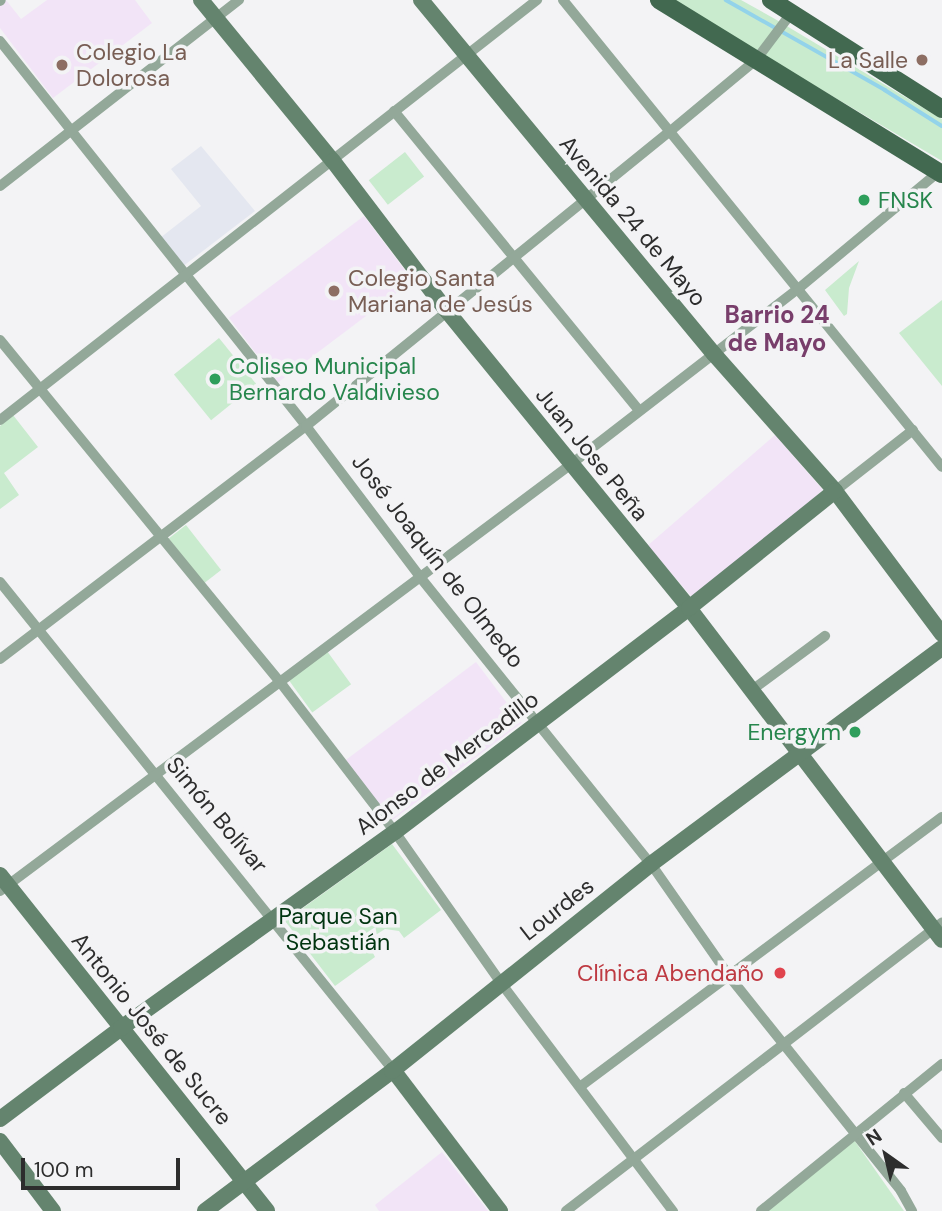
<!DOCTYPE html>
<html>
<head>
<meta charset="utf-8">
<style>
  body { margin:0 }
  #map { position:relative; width:942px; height:1211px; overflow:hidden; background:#f3f3f5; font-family:"DM Sans",sans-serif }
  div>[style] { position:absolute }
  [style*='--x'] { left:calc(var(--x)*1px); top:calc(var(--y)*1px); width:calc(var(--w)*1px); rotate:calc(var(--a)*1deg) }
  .built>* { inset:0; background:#e4e7f0 }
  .education>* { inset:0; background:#f2e4f7; transform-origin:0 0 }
  .green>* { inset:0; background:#c9ebce; transform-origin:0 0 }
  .stream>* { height:3.5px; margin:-1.75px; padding:0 1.75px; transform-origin:1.75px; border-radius:1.75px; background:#93d3ea }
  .street>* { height:10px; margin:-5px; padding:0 5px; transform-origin:5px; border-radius:5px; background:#93a899 }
  .secondary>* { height:16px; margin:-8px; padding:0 8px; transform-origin:8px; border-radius:8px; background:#64846e }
  .primary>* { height:18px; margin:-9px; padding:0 9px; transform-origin:9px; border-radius:9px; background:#426950 }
  .dots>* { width:19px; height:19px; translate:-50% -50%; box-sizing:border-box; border:4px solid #f3f3f5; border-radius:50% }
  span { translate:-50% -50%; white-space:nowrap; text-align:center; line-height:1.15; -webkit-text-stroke:7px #f3f3f5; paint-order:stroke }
  .education-label { font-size:23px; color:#785e54 }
  .left { translate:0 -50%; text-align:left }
  .right { translate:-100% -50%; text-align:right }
  .leisure-label { font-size:23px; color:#27864d }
  .street-label { font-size:23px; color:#2d2d2d }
  .park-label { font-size:23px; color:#003410 }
  .health-label { font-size:23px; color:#be3a42 }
  .neighbourhood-label { font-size:24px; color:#783e6b; font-weight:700 }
  .north { position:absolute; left:851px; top:1120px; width:70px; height:70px; -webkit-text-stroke:5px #f3f3f5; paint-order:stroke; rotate:326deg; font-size:19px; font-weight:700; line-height:28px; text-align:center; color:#2d2d2d }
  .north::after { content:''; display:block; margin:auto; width:24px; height:32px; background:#2d2d2d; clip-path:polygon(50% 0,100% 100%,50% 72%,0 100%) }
  .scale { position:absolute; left:21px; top:1158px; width:159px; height:32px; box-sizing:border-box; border:4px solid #2d2d2d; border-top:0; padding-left:9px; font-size:21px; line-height:24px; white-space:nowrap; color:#2d2d2d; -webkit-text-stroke:5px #f3f3f5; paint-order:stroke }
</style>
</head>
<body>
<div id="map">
  <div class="built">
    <i style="clip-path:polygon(201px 146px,255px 211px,182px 267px,160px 238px,201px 206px,171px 169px)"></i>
  </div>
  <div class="education">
    <i style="clip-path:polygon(6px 0,21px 19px,47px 0,135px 0,152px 23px,53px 98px,0 28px,0 5px)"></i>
    <i style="left:364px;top:216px;width:81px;height:169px;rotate:53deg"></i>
    <i style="left:775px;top:435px;width:73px;height:169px;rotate:49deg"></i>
    <i style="left:476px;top:662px;width:76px;height:163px;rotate:53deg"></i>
    <i style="clip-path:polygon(442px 1152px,488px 1211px,379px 1211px,375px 1205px)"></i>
  </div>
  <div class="green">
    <i style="clip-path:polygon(670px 0,741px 0,775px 19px,942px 119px,942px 161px)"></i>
    <i style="left:405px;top:152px;width:31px;height:46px;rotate:52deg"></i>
    <i style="clip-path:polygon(859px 261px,849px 288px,847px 314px,844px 316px,825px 290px)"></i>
    <i style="clip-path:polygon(942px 300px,942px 386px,899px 333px)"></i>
    <i style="left:219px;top:338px;width:59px;height:58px;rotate:51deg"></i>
    <i style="clip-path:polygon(13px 415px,38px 447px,4px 473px,19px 495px,0 509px,0 426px)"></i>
    <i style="left:186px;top:525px;width:57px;height:22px;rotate:52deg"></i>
    <i style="left:327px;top:651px;width:41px;height:48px;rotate:54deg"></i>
    <i style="clip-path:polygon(392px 844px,441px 910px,404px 938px,399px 931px,385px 929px,374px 936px,371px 949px,375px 957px,335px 986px,285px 921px)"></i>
    <i style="clip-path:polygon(852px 1137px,904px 1211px,761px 1211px)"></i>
  </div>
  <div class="stream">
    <i style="--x:726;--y:0;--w:183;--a:29.5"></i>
    <i style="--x:885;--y:90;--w:67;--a:32.3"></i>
  </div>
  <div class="street">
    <i style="--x:563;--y:0;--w:601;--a:50.94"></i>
    <i style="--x:0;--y:1;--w:1;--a:-45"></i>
    <i style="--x:0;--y:41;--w:492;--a:51.5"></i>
    <i style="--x:306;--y:426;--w:189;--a:52.9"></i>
    <i style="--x:420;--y:577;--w:368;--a:51.2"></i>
    <i style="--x:651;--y:864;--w:136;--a:55.1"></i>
    <i style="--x:729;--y:976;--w:275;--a:51.3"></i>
    <i style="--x:901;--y:1191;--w:23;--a:61"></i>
    <i style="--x:394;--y:111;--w:387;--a:50.7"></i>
    <i style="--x:0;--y:186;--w:303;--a:-37.9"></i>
    <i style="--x:0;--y:340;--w:442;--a:50.7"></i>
    <i style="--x:280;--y:682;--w:189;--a:52.5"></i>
    <i style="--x:395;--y:832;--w:184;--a:54.9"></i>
    <i style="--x:501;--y:983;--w:286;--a:53"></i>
    <i style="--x:0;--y:420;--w:682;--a:-38.03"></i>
    <i style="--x:835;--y:491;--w:99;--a:-38"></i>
    <i style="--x:0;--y:582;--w:627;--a:51.15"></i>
    <i style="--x:0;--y:659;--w:385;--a:-37.3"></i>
    <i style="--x:306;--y:426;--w:466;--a:-39"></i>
    <i style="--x:668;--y:133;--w:114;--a:-39.7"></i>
    <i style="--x:756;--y:60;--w:60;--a:-53.1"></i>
    <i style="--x:752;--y:690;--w:91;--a:-36.5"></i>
    <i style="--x:0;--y:891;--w:712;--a:-36.77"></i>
    <i style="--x:570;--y:465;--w:288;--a:-37.7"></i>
    <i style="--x:798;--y:289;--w:187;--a:-39.8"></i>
    <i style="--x:581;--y:1086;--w:450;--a:-36.7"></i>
    <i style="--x:904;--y:1093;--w:59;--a:49.8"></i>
    <i style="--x:566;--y:1211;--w:474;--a:-37.5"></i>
    <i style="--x:761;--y:1211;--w:233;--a:-39.1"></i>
  </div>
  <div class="secondary">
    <i style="--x:201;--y:0;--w:208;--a:50.7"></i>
    <i style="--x:333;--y:161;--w:188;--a:52.8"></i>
    <i style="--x:447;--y:311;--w:383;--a:50.8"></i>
    <i style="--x:689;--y:608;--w:417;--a:52.7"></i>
    <i style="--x:421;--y:0;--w:460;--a:50.4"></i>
    <i style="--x:714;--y:354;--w:183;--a:48.5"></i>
    <i style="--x:835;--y:491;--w:179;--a:53.2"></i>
    <i style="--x:0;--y:875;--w:429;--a:51.5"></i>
    <i style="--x:393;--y:1070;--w:177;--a:52.8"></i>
    <i style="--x:0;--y:1119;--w:151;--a:-36.9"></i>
    <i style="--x:121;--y:1028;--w:337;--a:-35.6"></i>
    <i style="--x:395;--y:832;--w:370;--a:-37.3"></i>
    <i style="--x:689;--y:608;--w:187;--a:-38.7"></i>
    <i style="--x:0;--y:1141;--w:88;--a:52.9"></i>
    <i style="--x:205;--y:1211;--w:234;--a:-36.8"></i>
    <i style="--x:392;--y:1071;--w:332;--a:-38.6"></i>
    <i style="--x:651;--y:864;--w:362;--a:-36.6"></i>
  </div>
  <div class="primary">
    <i style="--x:659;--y:0;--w:332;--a:31.6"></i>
    <i style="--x:771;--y:0;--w:203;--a:32.5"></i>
  </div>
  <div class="dots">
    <i style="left:922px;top:60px;background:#8d6e63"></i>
    <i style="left:62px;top:65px;background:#8d6e63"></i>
    <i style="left:864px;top:200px;background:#2e9e5b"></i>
    <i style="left:334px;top:291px;background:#8d6e63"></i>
    <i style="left:215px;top:379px;background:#2e9e5b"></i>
    <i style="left:855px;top:732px;background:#2e9e5b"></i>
    <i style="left:780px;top:973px;background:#e0444e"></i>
  </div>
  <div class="education-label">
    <span class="left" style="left:76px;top:65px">Colegio La<br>Dolorosa</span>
    <span class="right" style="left:908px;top:60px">La Salle</span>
    <span class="left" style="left:348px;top:291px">Colegio Santa<br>Mariana de Jesús</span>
  </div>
  <div class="leisure-label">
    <span class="left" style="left:878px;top:200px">FNSK</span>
    <span class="left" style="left:229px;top:379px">Coliseo Municipal<br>Bernardo Valdivieso</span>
    <span class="right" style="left:841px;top:732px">Energym</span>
  </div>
  <div class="street-label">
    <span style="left:633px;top:221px;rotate:50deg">Avenida 24 de Mayo</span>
    <span style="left:592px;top:454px;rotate:51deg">Juan Jose Peña</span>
    <span style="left:438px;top:561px;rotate:52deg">José Joaquín de Olmedo</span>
    <span style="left:447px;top:763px;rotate:-37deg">Alonso de Mercadillo</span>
    <span style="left:217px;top:815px;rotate:50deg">Simón Bolívar</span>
    <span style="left:557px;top:909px;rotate:-38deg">Lourdes</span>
    <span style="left:152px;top:1029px;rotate:51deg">Antonio José de Sucre</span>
  </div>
  <div class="park-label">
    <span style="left:338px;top:929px">Parque San<br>Sebastián</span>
  </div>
  <div class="health-label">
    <span class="right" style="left:764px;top:973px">Clínica Abendaño</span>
  </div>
  <div class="neighbourhood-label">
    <span style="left:777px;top:329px">Barrio 24<br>de Mayo</span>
  </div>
  <div class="north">N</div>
  <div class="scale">100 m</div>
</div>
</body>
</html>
